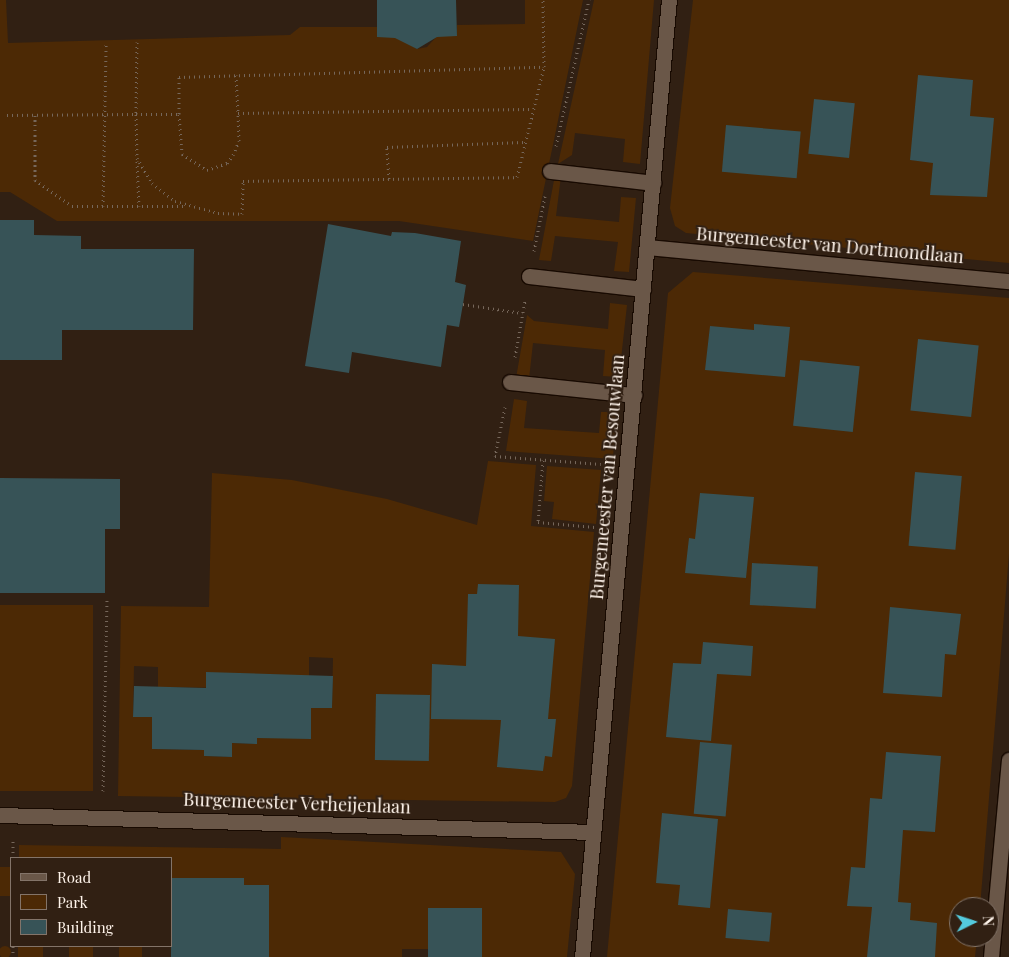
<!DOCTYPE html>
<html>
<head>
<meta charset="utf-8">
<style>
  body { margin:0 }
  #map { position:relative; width:1009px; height:957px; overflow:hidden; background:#312013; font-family:"Playfair Display",serif }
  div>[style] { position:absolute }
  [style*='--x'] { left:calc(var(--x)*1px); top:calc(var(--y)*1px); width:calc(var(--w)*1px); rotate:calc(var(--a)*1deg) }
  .green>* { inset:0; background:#4c2905; transform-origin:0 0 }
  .round { border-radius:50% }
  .building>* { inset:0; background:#375357; transform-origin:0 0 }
  .path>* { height:3px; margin-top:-1.5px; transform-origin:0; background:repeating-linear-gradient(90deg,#76675b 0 1px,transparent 0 5px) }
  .roads { filter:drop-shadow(1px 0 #180a01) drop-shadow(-1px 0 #180a01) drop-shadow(0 1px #180a01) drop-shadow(0 -1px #180a01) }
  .lane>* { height:15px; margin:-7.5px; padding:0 7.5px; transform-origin:7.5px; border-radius:7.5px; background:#6a5748 }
  .street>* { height:15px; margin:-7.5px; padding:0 7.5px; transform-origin:7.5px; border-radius:7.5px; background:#6a5748 }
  span { translate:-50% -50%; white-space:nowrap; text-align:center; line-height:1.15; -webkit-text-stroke:4px #312013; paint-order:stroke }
  .street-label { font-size:18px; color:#fef3ea }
  .legend { position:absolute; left:10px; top:857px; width:162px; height:90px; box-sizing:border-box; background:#312013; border:1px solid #837469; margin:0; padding:6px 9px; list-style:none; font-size:15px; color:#fef3ea }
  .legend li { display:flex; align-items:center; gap:10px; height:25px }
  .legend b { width:25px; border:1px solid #837469 }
  .north { position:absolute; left:949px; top:897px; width:50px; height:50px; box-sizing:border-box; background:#312013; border:1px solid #837469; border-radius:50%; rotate:86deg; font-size:14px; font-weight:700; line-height:20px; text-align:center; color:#fef3ea }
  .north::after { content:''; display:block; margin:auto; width:18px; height:22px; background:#54cadd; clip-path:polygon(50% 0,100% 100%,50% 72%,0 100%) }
</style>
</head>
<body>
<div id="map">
  <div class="green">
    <i style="clip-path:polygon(0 0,6px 0,8px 43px,290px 35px,300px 27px,377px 27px,377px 37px,396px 36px,417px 49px,427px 47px,438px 35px,457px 36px,457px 25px,525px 24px,525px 0,583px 0,533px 241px,399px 221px,57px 221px,10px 192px,0 192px)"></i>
    <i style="clip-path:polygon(594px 0,654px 0,640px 164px,623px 162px,625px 139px,575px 133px,572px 155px,558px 164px)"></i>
    <i style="clip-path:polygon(693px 0,1009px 0,1009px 263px,686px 233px,675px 226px,670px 208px)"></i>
    <i style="clip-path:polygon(555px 175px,561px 176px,556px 216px,619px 222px,621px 197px,636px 198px,629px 272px,614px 271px,618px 242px,555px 236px,551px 261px,539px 260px)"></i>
    <i style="clip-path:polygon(693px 272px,1009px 298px,1009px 554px,983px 871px,980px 907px,959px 907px,959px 937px,977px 937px,975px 957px,607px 957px,668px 293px)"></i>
    <i style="clip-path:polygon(610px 303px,627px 305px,619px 377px,603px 376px,605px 350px,533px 343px,529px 379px,516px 378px,527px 315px,534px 321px,608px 329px)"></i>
    <i style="clip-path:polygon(514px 399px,527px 401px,524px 428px,599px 433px,601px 412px,616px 412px,613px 459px,506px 451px)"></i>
    <i style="clip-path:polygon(evenodd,488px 461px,536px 465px,531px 526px,594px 532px,572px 786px,566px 798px,555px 802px,118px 796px,121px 606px,209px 607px,212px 473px,292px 480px,387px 499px,477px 525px,488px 461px,309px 657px,333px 658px,332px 708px,311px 708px,257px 738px,257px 744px,232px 743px,231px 757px,204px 756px,204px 750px,152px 749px,152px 717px,133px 716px,134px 666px,158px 667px,158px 687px,232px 688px,309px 676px,309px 657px)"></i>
    <i style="clip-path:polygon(547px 466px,601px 470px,596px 524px,552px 519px,554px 502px,544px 501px)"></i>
    <i style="left:0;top:605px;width:93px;height:186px"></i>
    <i style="clip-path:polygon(281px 837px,561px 852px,575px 874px,567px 957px,479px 957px,482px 908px,428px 908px,428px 949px,402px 949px,402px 957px,269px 957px,269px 885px,244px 885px,243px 878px,171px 878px,171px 858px,19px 858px,19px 845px,281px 849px)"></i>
    <i style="left:0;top:867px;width:11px;height:29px"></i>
    <i style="left:18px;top:946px;width:25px;height:11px"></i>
    <i style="left:69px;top:946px;width:24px;height:11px"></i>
    <i style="left:119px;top:946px;width:23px;height:11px"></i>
    <i class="round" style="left:-1px;top:946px;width:12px;height:12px"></i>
  </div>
  <div class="building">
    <i style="clip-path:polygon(377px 0,456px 0,457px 36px,437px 37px,417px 49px,395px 38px,377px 37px)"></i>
    <i style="clip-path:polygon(918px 75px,973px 80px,970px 116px,994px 118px,987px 197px,930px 195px,933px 163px,910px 160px)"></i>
    <i style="left:814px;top:99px;width:41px;height:55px;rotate:6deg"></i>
    <i style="left:726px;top:125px;width:75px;height:47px;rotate:5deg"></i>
    <i style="clip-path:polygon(0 220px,34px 220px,34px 235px,81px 236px,81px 249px,194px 249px,193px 330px,62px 330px,62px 360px,0 360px)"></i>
    <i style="clip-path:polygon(328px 224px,391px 236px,392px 232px,415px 233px,461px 241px,455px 282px,466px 285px,463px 304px,459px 327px,447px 325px,441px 367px,352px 352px,349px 373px,305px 366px)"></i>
    <i style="clip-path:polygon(754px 324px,790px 327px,785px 377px,705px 370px,710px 326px,754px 330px)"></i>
    <i style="left:918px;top:339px;width:61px;height:72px;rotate:6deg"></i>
    <i style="left:800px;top:360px;width:60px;height:66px;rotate:6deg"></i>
    <i style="left:915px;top:472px;width:47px;height:74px;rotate:5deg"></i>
    <i style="clip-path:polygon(0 478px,120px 479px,120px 529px,105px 529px,105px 593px,0 593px)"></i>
    <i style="clip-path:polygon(700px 493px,754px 497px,746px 578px,685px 573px,689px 538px,695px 539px)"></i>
    <i style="left:752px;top:563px;width:66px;height:42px;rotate:3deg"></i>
    <i style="clip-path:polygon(478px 584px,519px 585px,518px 636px,555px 639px,548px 719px,556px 719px,552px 757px,545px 756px,543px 771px,497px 767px,501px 720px,431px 719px,432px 664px,466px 666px,468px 594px,477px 594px)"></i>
    <i style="clip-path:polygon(890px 607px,961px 614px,956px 655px,945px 654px,942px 697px,883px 693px)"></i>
    <i style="clip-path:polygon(703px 642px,753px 646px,751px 676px,717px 674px,711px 741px,666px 737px,673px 663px,701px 664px)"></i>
    <i style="clip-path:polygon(206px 672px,333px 676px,332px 708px,311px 708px,311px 739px,257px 738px,257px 744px,232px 743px,232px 757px,204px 756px,204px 750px,152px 749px,152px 717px,133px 717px,134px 686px,206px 688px)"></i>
    <i style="left:376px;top:694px;width:54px;height:66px;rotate:1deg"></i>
    <i style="left:700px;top:742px;width:32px;height:72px;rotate:5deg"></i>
    <i style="clip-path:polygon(886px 752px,941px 756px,935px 832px,903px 830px,898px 902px,911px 903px,910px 920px,937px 923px,935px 957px,867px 957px,872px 907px,847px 906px,851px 867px,865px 868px,870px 798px,882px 799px)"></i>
    <i style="clip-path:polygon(662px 813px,718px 819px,710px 908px,678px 905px,680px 885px,656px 883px)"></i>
    <i style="clip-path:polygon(171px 878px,244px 878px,244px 885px,269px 885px,269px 957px,171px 957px)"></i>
    <i style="left:428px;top:908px;width:54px;height:49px"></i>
    <i style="left:728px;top:909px;width:44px;height:29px;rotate:5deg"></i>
  </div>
  <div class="path">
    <i style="--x:137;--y:42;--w:72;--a:90.8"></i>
    <i style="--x:136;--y:114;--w:43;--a:0"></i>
    <i style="--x:179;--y:114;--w:40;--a:85.7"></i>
    <i style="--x:182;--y:154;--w:30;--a:33"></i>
    <i style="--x:207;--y:170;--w:21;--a:-19"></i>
    <i style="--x:227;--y:163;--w:10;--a:-53"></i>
    <i style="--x:233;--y:155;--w:15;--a:-67"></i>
    <i style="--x:239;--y:141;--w:28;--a:-92"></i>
    <i style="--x:238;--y:113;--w:295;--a:-0.8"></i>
    <i style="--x:236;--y:75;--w:38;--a:87"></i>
    <i style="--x:179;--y:114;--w:37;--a:-90"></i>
    <i style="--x:179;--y:77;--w:365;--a:-1.6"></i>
    <i style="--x:7;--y:115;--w:129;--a:-0.4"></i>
    <i style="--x:136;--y:114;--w:44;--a:88.7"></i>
    <i style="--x:137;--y:158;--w:29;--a:59"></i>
    <i style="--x:152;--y:183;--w:29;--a:38"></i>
    <i style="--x:175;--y:201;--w:45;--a:15.6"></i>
    <i style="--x:218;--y:213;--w:24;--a:2"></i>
    <i style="--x:242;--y:214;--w:33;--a:-88"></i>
    <i style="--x:243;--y:181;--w:274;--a:-0.8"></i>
    <i style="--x:517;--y:177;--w:113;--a:-76.2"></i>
    <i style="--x:544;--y:67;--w:67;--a:-90.9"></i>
    <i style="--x:35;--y:115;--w:65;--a:90"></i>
    <i style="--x:35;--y:180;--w:45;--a:35.1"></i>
    <i style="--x:72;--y:206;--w:111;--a:0"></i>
    <i style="--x:556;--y:146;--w:150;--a:-77.3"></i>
    <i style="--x:137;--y:161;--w:45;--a:87.5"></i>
    <i style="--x:389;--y:179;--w:32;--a:-94"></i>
    <i style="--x:387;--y:147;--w:138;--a:-2.1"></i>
    <i style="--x:103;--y:206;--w:162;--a:-88.9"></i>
    <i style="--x:534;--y:251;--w:56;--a:-78.7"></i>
    <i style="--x:463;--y:304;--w:60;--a:8.7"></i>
    <i style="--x:515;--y:357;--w:57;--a:-79.9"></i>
    <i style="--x:505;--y:407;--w:50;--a:101.5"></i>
    <i style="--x:495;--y:456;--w:106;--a:4.3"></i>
    <i style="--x:543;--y:460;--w:62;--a:94.6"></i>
    <i style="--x:538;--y:522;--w:57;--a:5"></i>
    <i style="--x:103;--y:791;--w:191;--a:-88.8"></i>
    <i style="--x:13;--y:841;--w:17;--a:90"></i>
    <i style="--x:13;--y:946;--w:11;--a:90"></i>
  </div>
  <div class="roads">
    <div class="lane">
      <i style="--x:550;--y:171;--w:104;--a:6.6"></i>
      <i style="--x:529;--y:276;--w:115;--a:6.5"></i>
      <i style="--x:510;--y:382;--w:125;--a:6"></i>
    </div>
    <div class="street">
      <i style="--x:647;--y:247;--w:364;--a:5.4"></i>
      <i style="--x:0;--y:815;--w:593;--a:1.64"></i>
      <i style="--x:582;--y:957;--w:961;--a:-84.81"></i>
      <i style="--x:991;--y:957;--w:198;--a:-84.8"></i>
    </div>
  </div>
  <div class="street-label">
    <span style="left:830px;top:245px;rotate:5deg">Burgemeester van Dortmondlaan</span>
    <span style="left:607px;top:477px;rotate:-85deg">Burgemeester van Besouwlaan</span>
    <span style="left:297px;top:803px;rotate:2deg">Burgemeester Verheijenlaan</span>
  </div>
  <ul class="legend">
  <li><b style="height:6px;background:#6a5748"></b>Road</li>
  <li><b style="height:14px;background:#4c2905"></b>Park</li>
  <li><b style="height:14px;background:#375357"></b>Building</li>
  </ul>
  <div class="north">N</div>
</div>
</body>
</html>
